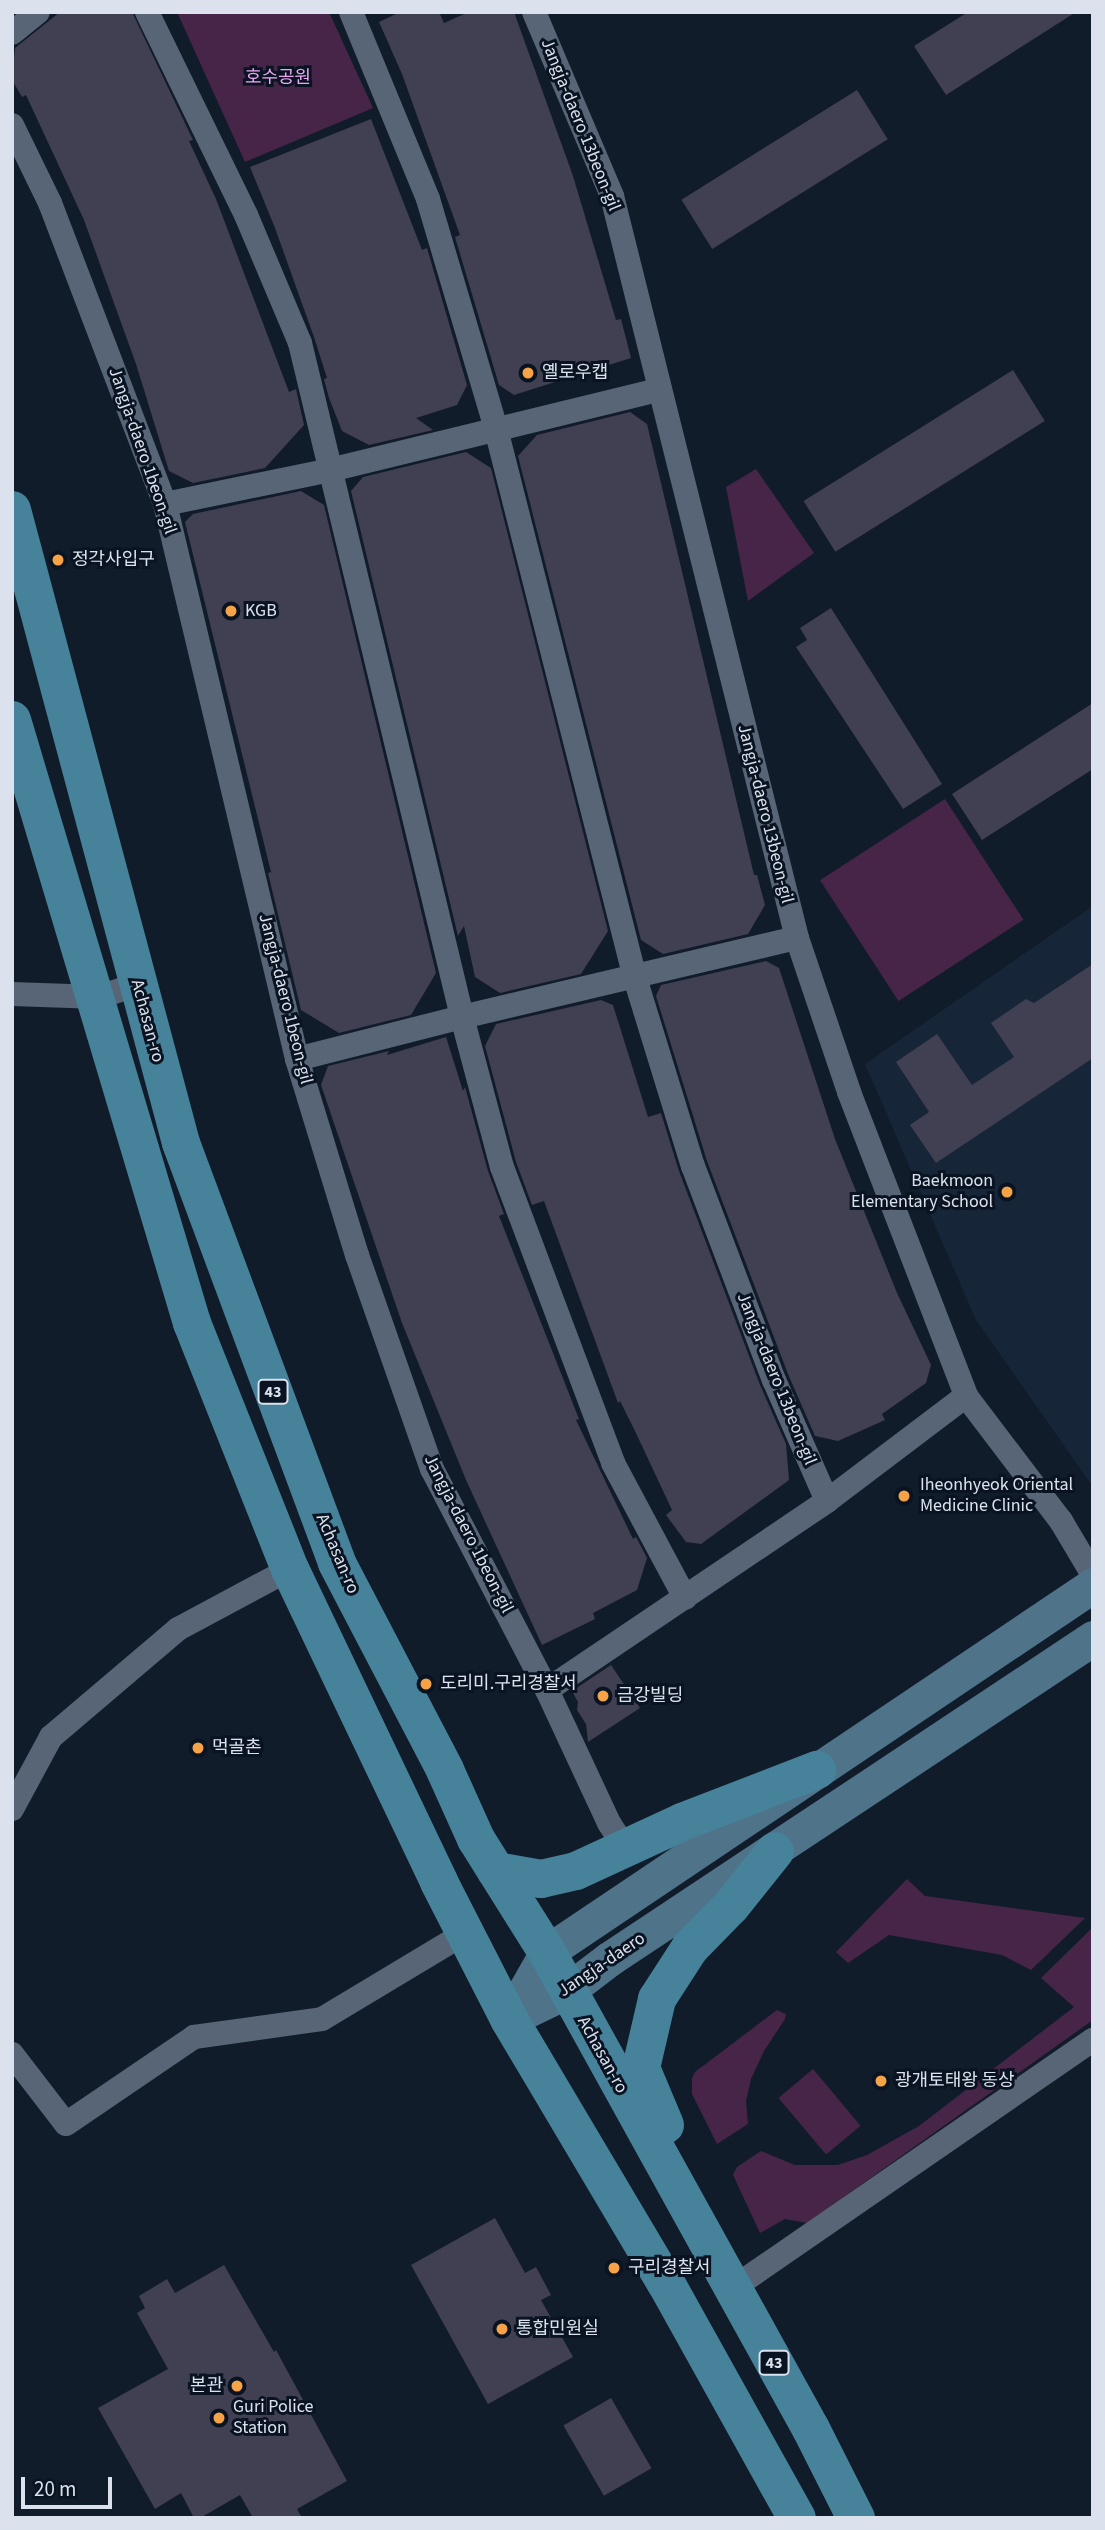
<!DOCTYPE html>
<html>
<head>
<meta charset="utf-8">
<style>
  body { margin:0 }
  #map { position:relative; width:1105px; height:2530px; overflow:hidden; background:#111c2b; font-family:"Source Sans 3","Noto Sans KR",sans-serif }
  div>[style] { position:absolute }
  [style*='--x'] { left:calc(var(--x)*1px); top:calc(var(--y)*1px); width:calc(var(--w)*1px); rotate:calc(var(--a)*1deg) }
  .built>* { inset:0; background:#172539 }
  .green>* { inset:0; background:#462549; transform-origin:0 0 }
  .building>* { inset:0; background:#413f52; transform-origin:0 0 }
  .street>* { height:24px; margin:-12px; padding:0 12px; transform-origin:12px; border-radius:12px; background:#586577 }
  .secondary>* { height:35px; margin:-17.5px; padding:0 17.5px; transform-origin:17.5px; border-radius:17.5px; background:#4f7389 }
  .primary>* { height:38px; margin:-19px; padding:0 19px; transform-origin:19px; border-radius:19px; background:#46829a }
  .dots>* { width:19px; height:19px; translate:-50% -50%; box-sizing:border-box; border:4px solid #091321; border-radius:50% }
  span { translate:-50% -50%; white-space:nowrap; text-align:center; line-height:1.15; -webkit-text-stroke:6px #091321; paint-order:stroke }
  .shield-label span { padding:2px 5px; background:#091321; border:2px solid; border-radius:5px; -webkit-text-stroke-width:0 }
  .shield-label { font-size:16px; color:#dbe2ed; font-weight:700 }
  .park-label { font-size:18px; color:#eaa6f0 }
  .street-label { font-size:18px; color:#dbe2ed }
  .poi-label { font-size:18px; color:#dbe2ed }
  .left { translate:0 -50%; text-align:left }
  .right { translate:-100% -50%; text-align:right }
  .frame { position:absolute; inset:0; border:14px solid #dbe2ed; pointer-events:none }
  .scale { position:absolute; left:21px; top:2477px; width:91px; height:32px; box-sizing:border-box; border:4px solid #dbe2ed; border-top:0; padding-left:9px; font-size:21px; line-height:24px; white-space:nowrap; color:#dbe2ed; -webkit-text-stroke:5px #091321; paint-order:stroke }
</style>
</head>
<body>
<div id="map">
  <div class="built">
    <i style="clip-path:polygon(1093px 906px,1093px 1487px,976px 1320px,865px 1064px)"></i>
  </div>
  <div class="green">
    <i style="clip-path:polygon(177px 12px,329px 12px,373px 108px,245px 162px)"></i>
    <i style="clip-path:polygon(756px 469px,814px 553px,748px 601px,726px 487px)"></i>
    <i style="left:945px;top:799px;width:144px;height:149px;rotate:57deg"></i>
    <i style="clip-path:polygon(907px 1879px,925px 1896px,1085px 1918px,1031px 1970px,1002px 1955px,889px 1935px,848px 1963px,836px 1952px)"></i>
    <i style="clip-path:polygon(1093px 1927px,1093px 2020px,807px 2223px,785px 2219px,760px 2233px,733px 2175px,737px 2167px,761px 2151px,795px 2165px,838px 2165px,867px 2155px,919px 2126px,1074px 2007px,1041px 1978px)"></i>
    <i style="clip-path:polygon(777px 2010px,786px 2014px,785px 2019px,764px 2051px,751px 2079px,746px 2101px,748px 2124px,717px 2144px,692px 2094px,692px 2078px,695px 2072px)"></i>
    <i style="left:813px;top:2069px;width:74px;height:45px;rotate:50deg"></i>
  </div>
  <div class="building">
    <i style="clip-path:polygon(60px 12px,132px 12px,193px 140px,189px 141px,216px 199px,289px 392px,296px 389px,304px 425px,265px 468px,193px 483px,169px 471px,136px 364px,84px 220px,26px 95px,22px 97px,12px 80px,15px 48px)"></i>
    <i style="clip-path:polygon(400px 12px,439px 12px,444px 23px,469px 12px,514px 12px,573px 176px,616px 320px,621px 319px,631px 358px,514px 395px,499px 385px,455px 237px,460px 235px,402px 74px,379px 22px)"></i>
    <i style="clip-path:polygon(968px 12px,1076px 12px,946px 95px,914px 46px)"></i>
    <i style="left:857px;top:90px;width:58px;height:207px;rotate:58deg"></i>
    <i style="clip-path:polygon(371px 119px,422px 250px,427px 248px,467px 385px,457px 405px,416px 418px,433px 430px,369px 445px,342px 431px,329px 398px,324px 379px,327px 378px,314px 337px,275px 228px,250px 167px)"></i>
    <i style="left:1013px;top:370px;width:60px;height:247px;rotate:58deg"></i>
    <i style="clip-path:polygon(630px 412px,647px 424px,754px 875px,757px 875px,765px 905px,748px 934px,663px 954px,641px 940px,518px 456px,537px 435px)"></i>
    <i style="clip-path:polygon(466px 452px,491px 468px,608px 931px,581px 974px,500px 993px,475px 977px,464px 926px,458px 936px,351px 491px,363px 477px)"></i>
    <i style="clip-path:polygon(301px 491px,324px 505px,436px 973px,411px 1015px,339px 1033px,301px 1010px,268px 873px,271px 872px,185px 522px,193px 514px)"></i>
    <i style="clip-path:polygon(831px 608px,942px 784px,903px 809px,796px 647px,807px 640px,800px 628px)"></i>
    <i style="clip-path:polygon(1093px 703px,1093px 769px,982px 840px,952px 794px)"></i>
    <i style="clip-path:polygon(766px 961px,779px 968px,835px 1139px,897px 1293px,931px 1365px,926px 1383px,882px 1414px,885px 1420px,838px 1441px,815px 1436px,788px 1374px,707px 1161px,656px 996px,661px 985px)"></i>
    <i style="clip-path:polygon(1093px 964px,1093px 1058px,936px 1163px,910px 1125px,929px 1112px,896px 1062px,937px 1034px,972px 1085px,1014px 1057px,991px 1023px,1026px 999px,1034px 1003px)"></i>
    <i style="clip-path:polygon(601px 1000px,613px 1005px,648px 1117px,661px 1113px,679px 1171px,760px 1385px,786px 1444px,789px 1480px,701px 1544px,686px 1542px,666px 1515px,672px 1510px,635px 1431px,620px 1401px,618px 1403px,544px 1201px,532px 1205px,516px 1162px,485px 1046px,496px 1024px)"></i>
    <i style="clip-path:polygon(446px 1037px,463px 1091px,465px 1087px,488px 1171px,504px 1214px,499px 1216px,579px 1419px,576px 1420px,633px 1539px,636px 1537px,647px 1558px,637px 1590px,593px 1613px,595px 1619px,542px 1645px,466px 1480px,402px 1323px,321px 1085px,328px 1066px,389px 1051px,387px 1055px)"></i>
    <i style="clip-path:polygon(611px 1665px,640px 1708px,588px 1742px,586px 1724px,577px 1710px,578px 1702px,572px 1691px)"></i>
    <i style="clip-path:polygon(495px 2218px,525px 2273px,536px 2267px,551px 2295px,541px 2300px,573px 2357px,488px 2404px,411px 2265px)"></i>
    <i style="clip-path:polygon(224px 2265px,274px 2352px,276px 2350px,347px 2481px,297px 2509px,302px 2518px,253px 2518px,240px 2495px,200px 2518px,194px 2518px,181px 2493px,155px 2509px,98px 2408px,168px 2369px,137px 2313px,145px 2308px,139px 2296px,167px 2279px,175px 2293px)"></i>
    <i style="left:611px;top:2398px;width:81px;height:55px;rotate:60deg"></i>
  </div>
  <div class="street">
    <i style="--x:147;--y:12;--w:226;--a:64"></i>
    <i style="--x:246;--y:215;--w:139;--a:67.1"></i>
    <i style="--x:300;--y:343;--w:693;--a:76.48"></i>
    <i style="--x:462;--y:1017;--w:155;--a:75.1"></i>
    <i style="--x:502;--y:1167;--w:316;--a:69.4"></i>
    <i style="--x:613;--y:1463;--w:153;--a:61.9"></i>
    <i style="--x:351;--y:12;--w:202;--a:67.6"></i>
    <i style="--x:428;--y:199;--w:240;--a:73.5"></i>
    <i style="--x:496;--y:429;--w:566;--a:75.79"></i>
    <i style="--x:635;--y:978;--w:197;--a:72.9"></i>
    <i style="--x:693;--y:1166;--w:229;--a:69.3"></i>
    <i style="--x:774;--y:1380;--w:132;--a:66.3"></i>
    <i style="--x:534;--y:12;--w:200;--a:67"></i>
    <i style="--x:612;--y:196;--w:765;--a:76"></i>
    <i style="--x:797;--y:938;--w:163;--a:71.3"></i>
    <i style="--x:849;--y:1092;--w:326;--a:68.9"></i>
    <i style="--x:966;--y:1396;--w:157;--a:52.8"></i>
    <i style="--x:1061;--y:1521;--w:63;--a:59.3"></i>
    <i style="--x:12;--y:33;--w:33;--a:-39"></i>
    <i style="--x:12;--y:125;--w:87;--a:64"></i>
    <i style="--x:50;--y:203;--w:322;--a:69.1"></i>
    <i style="--x:165;--y:504;--w:570;--a:76.62"></i>
    <i style="--x:297;--y:1059;--w:205;--a:73"></i>
    <i style="--x:357;--y:1255;--w:227;--a:70.7"></i>
    <i style="--x:432;--y:1469;--w:249;--a:62.5"></i>
    <i style="--x:547;--y:1690;--w:147;--a:65"></i>
    <i style="--x:609;--y:1823;--w:30;--a:57"></i>
    <i style="--x:165;--y:504;--w:168;--a:-11.6"></i>
    <i style="--x:330;--y:470;--w:338;--a:-13.7"></i>
    <i style="--x:12;--y:994;--w:87;--a:2"></i>
    <i style="--x:99;--y:997;--w:41;--a:-18.4"></i>
    <i style="--x:297;--y:1059;--w:170;--a:-14.3"></i>
    <i style="--x:462;--y:1017;--w:344;--a:-13.3"></i>
    <i style="--x:547;--y:1690;--w:338;--a:-34"></i>
    <i style="--x:827;--y:1501;--w:174;--a:-37.1"></i>
    <i style="--x:12;--y:1809;--w:82;--a:-61.6"></i>
    <i style="--x:51;--y:1737;--w:167;--a:-40.4"></i>
    <i style="--x:178;--y:1629;--w:127;--a:-28.2"></i>
    <i style="--x:12;--y:2054;--w:88;--a:52.4"></i>
    <i style="--x:66;--y:2124;--w:155;--a:-34.2"></i>
    <i style="--x:194;--y:2037;--w:129;--a:-8"></i>
    <i style="--x:322;--y:2019;--w:167;--a:-31"></i>
    <i style="--x:733;--y:2288;--w:437;--a:-34.6"></i>
  </div>
  <div class="secondary">
    <i style="--x:509;--y:2019;--w:77;--a:-60.4"></i>
    <i style="--x:547;--y:1952;--w:658;--a:-33.91"></i>
    <i style="--x:509;--y:2019;--w:64;--a:-25.8"></i>
    <i style="--x:567;--y:1991;--w:53;--a:-37.3"></i>
    <i style="--x:609;--y:1959;--w:581;--a:-33.55"></i>
  </div>
  <div class="primary">
    <i style="--x:12;--y:510;--w:655;--a:75.05"></i>
    <i style="--x:181;--y:1143;--w:448;--a:69.6"></i>
    <i style="--x:337;--y:1563;--w:233;--a:62.4"></i>
    <i style="--x:445;--y:1770;--w:76;--a:65.8"></i>
    <i style="--x:476;--y:1839;--w:133;--a:57.9"></i>
    <i style="--x:547;--y:1952;--w:545;--a:61.04"></i>
    <i style="--x:811;--y:2429;--w:100;--a:63.2"></i>
    <i style="--x:12;--y:720;--w:629;--a:73.38"></i>
    <i style="--x:192;--y:1323;--w:265;--a:68.3"></i>
    <i style="--x:290;--y:1569;--w:347;--a:64.5"></i>
    <i style="--x:439;--y:1882;--w:154;--a:62.9"></i>
    <i style="--x:509;--y:2019;--w:307;--a:59.3"></i>
    <i style="--x:666;--y:2283;--w:269;--a:60.9"></i>
    <i style="--x:496;--y:1871;--w:46;--a:10.1"></i>
    <i style="--x:541;--y:1879;--w:36;--a:-13"></i>
    <i style="--x:576;--y:1871;--w:117;--a:-24.8"></i>
    <i style="--x:682;--y:1822;--w:145;--a:-21.1"></i>
    <i style="--x:665;--y:2125;--w:62;--a:-112.8"></i>
    <i style="--x:641;--y:2068;--w:71;--a:-76.9"></i>
    <i style="--x:657;--y:1999;--w:61;--a:-57.1"></i>
    <i style="--x:690;--y:1948;--w:59;--a:-45.7"></i>
    <i style="--x:731;--y:1906;--w:70;--a:-51.3"></i>
  </div>
  <div class="dots">
    <i style="left:528px;top:373px;background:#f5a346"></i>
    <i style="left:58px;top:560px;background:#f5a346"></i>
    <i style="left:231px;top:611px;background:#f5a346"></i>
    <i style="left:1007px;top:1192px;background:#f5a346"></i>
    <i style="left:904px;top:1496px;background:#f5a346"></i>
    <i style="left:426px;top:1684px;background:#f5a346"></i>
    <i style="left:603px;top:1696px;background:#f5a346"></i>
    <i style="left:198px;top:1748px;background:#f5a346"></i>
    <i style="left:881px;top:2081px;background:#f5a346"></i>
    <i style="left:614px;top:2268px;background:#f5a346"></i>
    <i style="left:502px;top:2329px;background:#f5a346"></i>
    <i style="left:237px;top:2386px;background:#f5a346"></i>
    <i style="left:219px;top:2418px;background:#f5a346"></i>
  </div>
  <div class="shield-label">
    <span style="left:273px;top:1392px">43</span>
    <span style="left:774px;top:2363px">43</span>
  </div>
  <div class="park-label">
    <span style="left:278px;top:78px">호수공원</span>
  </div>
  <div class="street-label">
    <span style="left:580px;top:125px;rotate:68deg">Jangja-daero 13beon-gil</span>
    <span style="left:142px;top:451px;rotate:71deg">Jangja-daero 1beon-gil</span>
    <span style="left:765px;top:814px;rotate:76deg">Jangja-daero 13beon-gil</span>
    <span style="left:285px;top:999px;rotate:76deg">Jangja-daero 1beon-gil</span>
    <span style="left:147px;top:1021px;rotate:75deg">Achasan-ro</span>
    <span style="left:776px;top:1379px;rotate:68deg">Jangja-daero 13beon-gil</span>
    <span style="left:468px;top:1534px;rotate:63deg">Jangja-daero 1beon-gil</span>
    <span style="left:337px;top:1554px;rotate:67deg">Achasan-ro</span>
    <span style="left:602px;top:1965px;rotate:-34deg">Jangja-daero</span>
    <span style="left:602px;top:2055px;rotate:61deg">Achasan-ro</span>
  </div>
  <div class="poi-label">
    <span class="left" style="left:542px;top:373px">옐로우캡</span>
    <span class="left" style="left:72px;top:560px">정각사입구</span>
    <span class="left" style="left:245px;top:611px">KGB</span>
    <span class="right" style="left:993px;top:1192px">Baekmoon<br>Elementary School</span>
    <span class="left" style="left:920px;top:1496px">Iheonhyeok Oriental<br>Medicine Clinic</span>
    <span class="left" style="left:440px;top:1684px">도리미.구리경찰서</span>
    <span class="left" style="left:617px;top:1696px">금강빌딩</span>
    <span class="left" style="left:212px;top:1748px">먹골촌</span>
    <span class="left" style="left:895px;top:2081px">광개토태왕 동상</span>
    <span class="left" style="left:628px;top:2268px">구리경찰서</span>
    <span class="left" style="left:516px;top:2329px">통합민원실</span>
    <span class="right" style="left:223px;top:2386px">본관</span>
    <span class="left" style="left:233px;top:2418px">Guri Police<br>Station</span>
  </div>
  <div class="frame"></div>
  <div class="scale">20 m</div>
</div>
</body>
</html>
